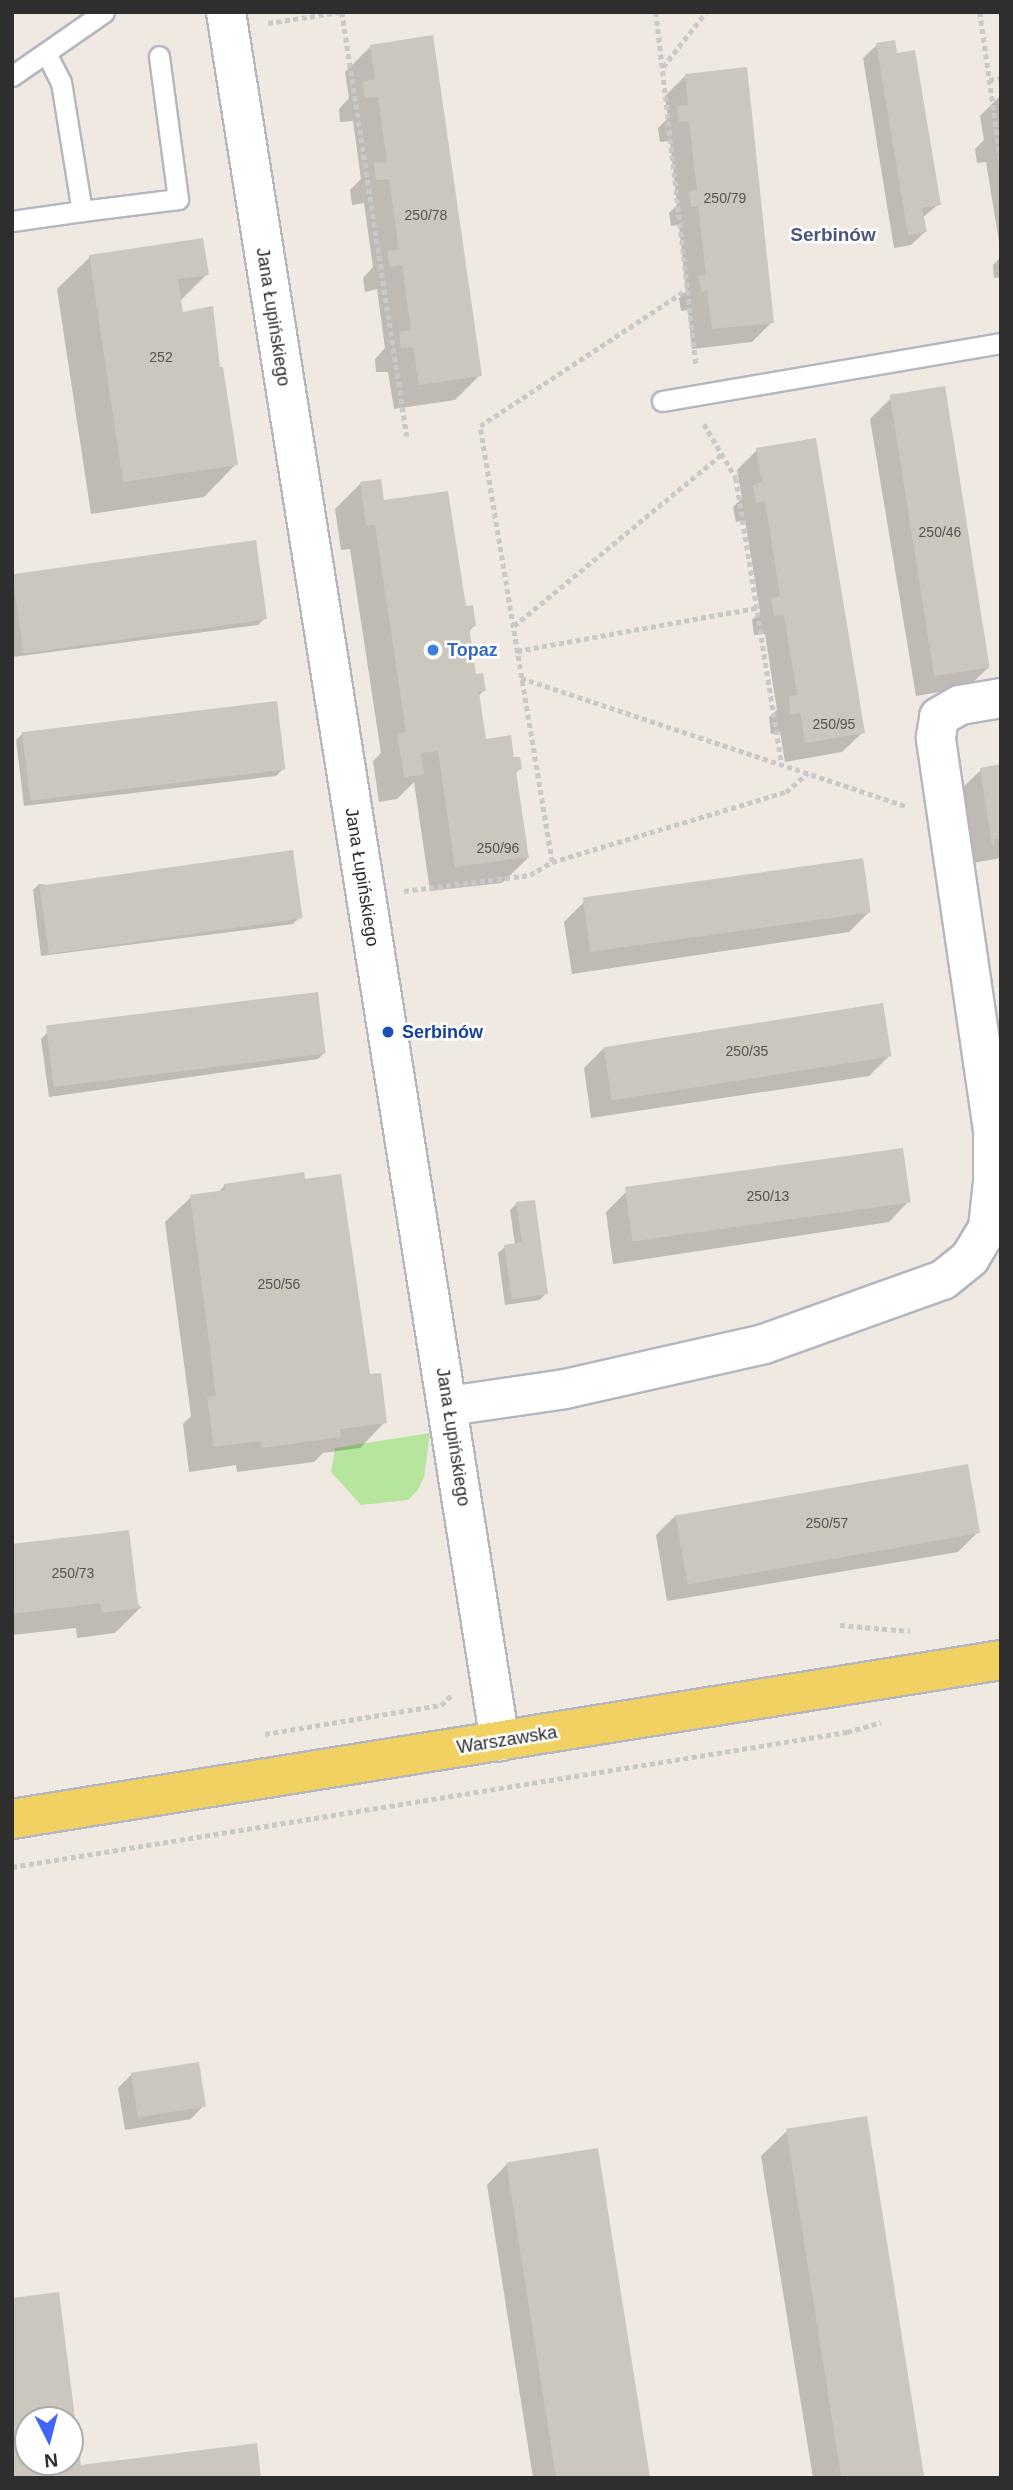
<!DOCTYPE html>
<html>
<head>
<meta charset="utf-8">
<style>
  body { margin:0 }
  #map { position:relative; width:1013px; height:2490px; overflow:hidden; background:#efe9e1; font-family:Helvetica,sans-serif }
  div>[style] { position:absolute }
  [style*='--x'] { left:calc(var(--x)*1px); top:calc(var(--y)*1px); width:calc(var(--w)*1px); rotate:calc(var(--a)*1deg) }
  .green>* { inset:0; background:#b6e59e }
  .shadow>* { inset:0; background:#0003 }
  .building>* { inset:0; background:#cbc7bf; transform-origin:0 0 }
  .path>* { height:4.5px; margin-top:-2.25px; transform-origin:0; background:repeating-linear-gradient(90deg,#c9c9c9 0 5px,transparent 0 8.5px) }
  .roads { filter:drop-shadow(2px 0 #b4b7c1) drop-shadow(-2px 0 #b4b7c1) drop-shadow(0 2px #b4b7c1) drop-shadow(0 -2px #b4b7c1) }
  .service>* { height:19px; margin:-9.5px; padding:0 9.5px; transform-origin:9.5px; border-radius:9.5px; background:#fff }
  .minor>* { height:38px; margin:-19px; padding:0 19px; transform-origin:19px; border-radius:19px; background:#fff }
  .primary>* { height:38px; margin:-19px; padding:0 19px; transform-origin:19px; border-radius:19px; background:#f2d163 }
  .dots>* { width:19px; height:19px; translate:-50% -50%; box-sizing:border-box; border:4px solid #fff; border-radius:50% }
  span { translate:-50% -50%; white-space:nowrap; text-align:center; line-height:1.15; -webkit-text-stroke:5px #fff; paint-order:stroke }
  .number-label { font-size:14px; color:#555452 }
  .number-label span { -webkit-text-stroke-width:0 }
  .street-label { font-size:18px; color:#2e2e2e }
  .shop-label { font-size:18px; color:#366cbe; font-weight:700 }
  .left { translate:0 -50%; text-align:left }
  .transit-label { font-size:18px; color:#164399; font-weight:700 }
  .neighbourhood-label { font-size:19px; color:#4d5680; font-weight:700 }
  .frame { position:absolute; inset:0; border:14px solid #2e2e2e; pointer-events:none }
  .north { position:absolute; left:14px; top:2406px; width:70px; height:70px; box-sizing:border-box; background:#fff; border:2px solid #ababab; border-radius:50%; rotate:174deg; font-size:19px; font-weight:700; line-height:28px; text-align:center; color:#2e2e2e }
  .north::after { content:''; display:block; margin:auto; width:24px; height:32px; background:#4264fb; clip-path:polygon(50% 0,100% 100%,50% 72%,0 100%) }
</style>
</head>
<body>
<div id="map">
  <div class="green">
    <i style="clip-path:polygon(430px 1433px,424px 1477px,418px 1490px,408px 1500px,361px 1505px,331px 1472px,335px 1448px)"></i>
  </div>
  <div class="shadow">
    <i style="clip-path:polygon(877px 45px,939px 204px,922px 218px,925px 232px,911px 245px,894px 248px,863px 58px)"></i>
    <i style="clip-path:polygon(371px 46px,480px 375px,455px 400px,394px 409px,388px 372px,376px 372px,375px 359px,385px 348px,377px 289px,365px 292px,363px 278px,373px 267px,364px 203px,352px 205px,350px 190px,361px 179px,353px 121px,340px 122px,339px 109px,349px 98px,345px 72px)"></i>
    <i style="clip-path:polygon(685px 76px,772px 322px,752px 342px,692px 349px,688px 310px,681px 311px,679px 298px,686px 291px,679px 225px,671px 226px,669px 213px,677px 205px,670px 141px,660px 142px,658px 128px,668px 118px,665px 96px)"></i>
    <i style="clip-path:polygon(1001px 95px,1001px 254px,986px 162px,977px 163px,975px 149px,984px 140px,980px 116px)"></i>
    <i style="clip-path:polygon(90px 257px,207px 274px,180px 301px,181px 314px,218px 369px,236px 464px,204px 497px,91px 514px,57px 289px)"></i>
    <i style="clip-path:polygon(1001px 257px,1001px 277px,994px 278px,993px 265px)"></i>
    <i style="clip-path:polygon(890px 399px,989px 667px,968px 687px,916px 696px,870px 419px)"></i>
    <i style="clip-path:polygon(757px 450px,863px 732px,842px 752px,785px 762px,780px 732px,771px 734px,769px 717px,777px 710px,765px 634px,754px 635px,752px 620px,760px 612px,745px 520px,736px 522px,733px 507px,742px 498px,737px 470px)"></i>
    <i style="clip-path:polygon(360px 484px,382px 502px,474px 626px,468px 632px,475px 676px,484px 690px,478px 697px,485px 741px,513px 759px,520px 769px,515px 774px,527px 859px,502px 883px,430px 891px,414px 782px,397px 799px,379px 802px,373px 761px,381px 753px,350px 549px,341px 550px,335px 509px)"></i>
    <i style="clip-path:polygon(12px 574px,265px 618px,258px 625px,13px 657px)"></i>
    <i style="clip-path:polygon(23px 733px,283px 769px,276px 776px,24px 806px,16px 740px)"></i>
    <i style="clip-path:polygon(1001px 766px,1001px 858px,966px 864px,955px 795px,981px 770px)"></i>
    <i style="clip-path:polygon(39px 884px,300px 917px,293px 924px,41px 956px,33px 890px)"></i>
    <i style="clip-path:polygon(584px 902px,869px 912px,849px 932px,572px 974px,564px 922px)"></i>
    <i style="clip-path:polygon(48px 1032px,324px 1053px,318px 1059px,49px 1097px,41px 1039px)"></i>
    <i style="clip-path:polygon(604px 1048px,889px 1056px,869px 1076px,591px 1118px,584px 1068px)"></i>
    <i style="clip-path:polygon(225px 1185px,369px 1376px,385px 1422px,360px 1448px,323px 1453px,314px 1462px,237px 1472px,236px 1465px,189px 1472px,183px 1424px,191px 1416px,165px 1222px,191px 1197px,218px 1193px)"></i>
    <i style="clip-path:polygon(626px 1192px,909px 1201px,889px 1222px,613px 1264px,606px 1212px)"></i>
    <i style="clip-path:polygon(517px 1203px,546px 1293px,540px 1300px,505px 1305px,498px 1253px,505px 1247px,515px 1245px,510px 1210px)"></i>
    <i style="clip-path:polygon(676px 1515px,978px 1532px,958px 1552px,667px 1601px,656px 1535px)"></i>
    <i style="clip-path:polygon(12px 1545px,137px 1605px,140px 1608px,115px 1633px,77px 1638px,76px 1628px,12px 1635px)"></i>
    <i style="clip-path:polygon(132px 2074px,204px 2105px,191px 2119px,125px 2130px,118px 2088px)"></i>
    <i style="clip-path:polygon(787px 2131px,923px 2478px,813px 2478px,761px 2156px)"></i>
    <i style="clip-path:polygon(507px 2164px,648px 2478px,533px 2478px,487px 2185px)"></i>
  </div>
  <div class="building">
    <i style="clip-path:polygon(433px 35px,482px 376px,419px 385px,413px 347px,401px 348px,399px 332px,411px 330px,402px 265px,390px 267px,387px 251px,399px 250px,389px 179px,376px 180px,374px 163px,387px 162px,378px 97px,365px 98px,363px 82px,375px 79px,370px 45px)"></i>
    <i style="clip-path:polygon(895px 40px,897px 53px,915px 50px,941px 205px,922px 208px,927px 232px,908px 235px,876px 43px)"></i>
    <i style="clip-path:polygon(747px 67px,774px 323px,712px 329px,707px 291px,701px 292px,699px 276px,706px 275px,698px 206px,691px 207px,689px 191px,697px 190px,689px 121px,679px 122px,677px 106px,688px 105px,685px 74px)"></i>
    <i style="clip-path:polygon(203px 238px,209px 275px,178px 279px,183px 312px,213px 306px,220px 367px,223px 367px,238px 465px,123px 482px,89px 255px)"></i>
    <i style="left:945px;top:386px;width:285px;height:56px;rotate:81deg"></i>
    <i style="clip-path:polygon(816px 438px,865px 733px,805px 743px,800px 713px,790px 715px,789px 696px,797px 695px,784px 615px,774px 616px,771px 598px,780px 596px,765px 501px,756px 503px,753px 485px,762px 482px,756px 448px)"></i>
    <i style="clip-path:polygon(381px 479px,384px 500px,448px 491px,466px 606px,473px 605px,476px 626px,469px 627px,476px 674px,483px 673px,486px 691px,479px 692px,486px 739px,511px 735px,514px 757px,520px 757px,522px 769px,516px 771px,529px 859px,525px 857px,455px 867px,438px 751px,421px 753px,424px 774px,404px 778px,397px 734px,406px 732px,375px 525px,366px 526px,360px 482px)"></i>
    <i style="left:256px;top:540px;width:80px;height:246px;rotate:82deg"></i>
    <i style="left:277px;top:701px;width:69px;height:257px;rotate:83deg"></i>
    <i style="clip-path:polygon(1001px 764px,1001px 838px,994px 839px,995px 845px,992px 845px,980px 768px)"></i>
    <i style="left:293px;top:850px;width:69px;height:256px;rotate:82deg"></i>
    <i style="left:863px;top:858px;width:55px;height:283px;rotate:82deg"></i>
    <i style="left:318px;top:992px;width:62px;height:274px;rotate:83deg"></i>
    <i style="left:883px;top:1003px;width:54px;height:283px;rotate:81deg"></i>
    <i style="left:903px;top:1148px;width:55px;height:281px;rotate:82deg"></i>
    <i style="clip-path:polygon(304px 1172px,305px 1179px,341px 1174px,370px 1374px,381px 1373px,387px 1423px,340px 1429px,341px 1437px,262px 1448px,261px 1441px,214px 1447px,207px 1397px,216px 1396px,190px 1195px,225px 1190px,224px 1184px)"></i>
    <i style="clip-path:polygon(535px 1200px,548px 1294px,512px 1299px,504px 1245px,522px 1242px,516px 1202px)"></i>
    <i style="left:968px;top:1464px;width:70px;height:297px;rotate:80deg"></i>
    <i style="clip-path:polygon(129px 1530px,138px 1604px,142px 1608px,102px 1613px,100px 1603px,12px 1614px,12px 1544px)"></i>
    <i style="left:199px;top:2062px;width:45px;height:69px;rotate:81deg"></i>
    <i style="left:867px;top:2116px;width:367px;height:82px;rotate:81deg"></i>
    <i style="left:598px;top:2148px;width:334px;height:93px;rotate:81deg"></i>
    <i style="clip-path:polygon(evenodd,59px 2292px,81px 2465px,257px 2443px,261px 2478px,12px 2478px,12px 2298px,59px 2292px,28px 2420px,70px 2420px,70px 2462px,28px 2462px,28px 2420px)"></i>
  </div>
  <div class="path">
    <i style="--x:342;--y:12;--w:429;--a:81.3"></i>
    <i style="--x:656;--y:12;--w:354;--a:83.5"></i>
    <i style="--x:980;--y:12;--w:150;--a:82"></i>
    <i style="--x:268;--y:23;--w:73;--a:-8.7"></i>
    <i style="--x:663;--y:67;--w:70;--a:-52"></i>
    <i style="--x:989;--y:80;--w:12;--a:-9"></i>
    <i style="--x:704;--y:424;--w:63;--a:59.3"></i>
    <i style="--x:736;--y:478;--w:290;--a:80.9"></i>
    <i style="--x:514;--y:626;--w:270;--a:-39.6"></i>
    <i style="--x:517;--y:651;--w:244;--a:-10.2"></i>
    <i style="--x:521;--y:678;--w:406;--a:18.4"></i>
    <i style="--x:552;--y:862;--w:244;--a:-16.7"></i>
    <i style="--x:786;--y:792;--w:29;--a:-41"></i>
    <i style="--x:404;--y:891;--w:127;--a:-7.2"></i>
    <i style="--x:530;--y:875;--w:26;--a:-31"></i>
    <i style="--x:552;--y:862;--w:442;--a:-99.4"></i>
    <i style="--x:480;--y:426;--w:249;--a:-33.4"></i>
    <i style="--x:840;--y:1625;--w:70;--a:4.9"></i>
    <i style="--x:265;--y:1734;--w:178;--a:-9.4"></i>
    <i style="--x:441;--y:1705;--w:16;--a:-43"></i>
    <i style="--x:12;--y:1867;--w:846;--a:-9.18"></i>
    <i style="--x:847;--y:1732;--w:35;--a:-16"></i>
  </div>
  <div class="roads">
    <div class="service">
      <i style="--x:46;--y:53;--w:33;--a:63"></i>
      <i style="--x:61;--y:82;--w:131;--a:80.8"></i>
      <i style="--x:82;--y:211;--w:97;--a:-7.1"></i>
      <i style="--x:178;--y:199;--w:144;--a:-97.6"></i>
      <i style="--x:12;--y:76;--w:112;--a:-34.8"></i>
      <i style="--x:12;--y:221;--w:71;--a:-8.1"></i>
      <i style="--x:662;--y:401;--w:344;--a:-9.7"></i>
    </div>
    <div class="minor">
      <i style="--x:226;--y:12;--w:1751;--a:81"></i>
      <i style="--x:449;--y:1406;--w:117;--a:-8.3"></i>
      <i style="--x:565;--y:1389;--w:204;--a:-12.7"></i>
      <i style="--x:764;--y:1344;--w:190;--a:-19.7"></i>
      <i style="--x:943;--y:1280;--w:35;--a:-39"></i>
      <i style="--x:970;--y:1258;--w:35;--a:-59"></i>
      <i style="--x:988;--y:1228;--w:46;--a:-83.8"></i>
      <i style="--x:993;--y:1182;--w:52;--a:-90"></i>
      <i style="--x:993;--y:1130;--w:397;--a:-98.3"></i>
      <i style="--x:936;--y:737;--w:20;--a:-81"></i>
      <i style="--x:939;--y:717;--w:24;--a:-30"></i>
      <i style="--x:960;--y:705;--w:42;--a:-9.7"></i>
    </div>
    <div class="primary">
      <i style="--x:12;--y:1819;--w:1002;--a:-9.13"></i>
    </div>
  </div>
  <div class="dots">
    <i style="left:433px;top:650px;background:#3f7fe0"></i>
    <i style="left:388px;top:1032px;background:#1a4fb4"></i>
  </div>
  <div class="number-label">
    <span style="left:725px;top:198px">250/79</span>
    <span style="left:426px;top:215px">250/78</span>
    <span style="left:161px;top:357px">252</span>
    <span style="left:940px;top:532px">250/46</span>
    <span style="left:834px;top:724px">250/95</span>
    <span style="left:498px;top:848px">250/96</span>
    <span style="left:747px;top:1051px">250/35</span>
    <span style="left:768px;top:1196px">250/13</span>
    <span style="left:279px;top:1284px">250/56</span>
    <span style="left:827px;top:1523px">250/57</span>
    <span style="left:73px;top:1573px">250/73</span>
  </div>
  <div class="street-label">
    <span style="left:273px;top:317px;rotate:81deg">Jana Łupińskiego</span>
    <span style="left:362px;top:877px;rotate:81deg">Jana Łupińskiego</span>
    <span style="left:453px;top:1437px;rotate:81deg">Jana Łupińskiego</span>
    <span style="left:507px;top:1740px;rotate:-9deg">Warszawska</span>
  </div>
  <div class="shop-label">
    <span class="left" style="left:447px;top:650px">Topaz</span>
  </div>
  <div class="transit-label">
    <span class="left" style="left:402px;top:1032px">Serbinów</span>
  </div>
  <div class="neighbourhood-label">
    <span style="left:833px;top:235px">Serbinów</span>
  </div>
  <div class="frame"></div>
  <div class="north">N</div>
</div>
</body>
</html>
